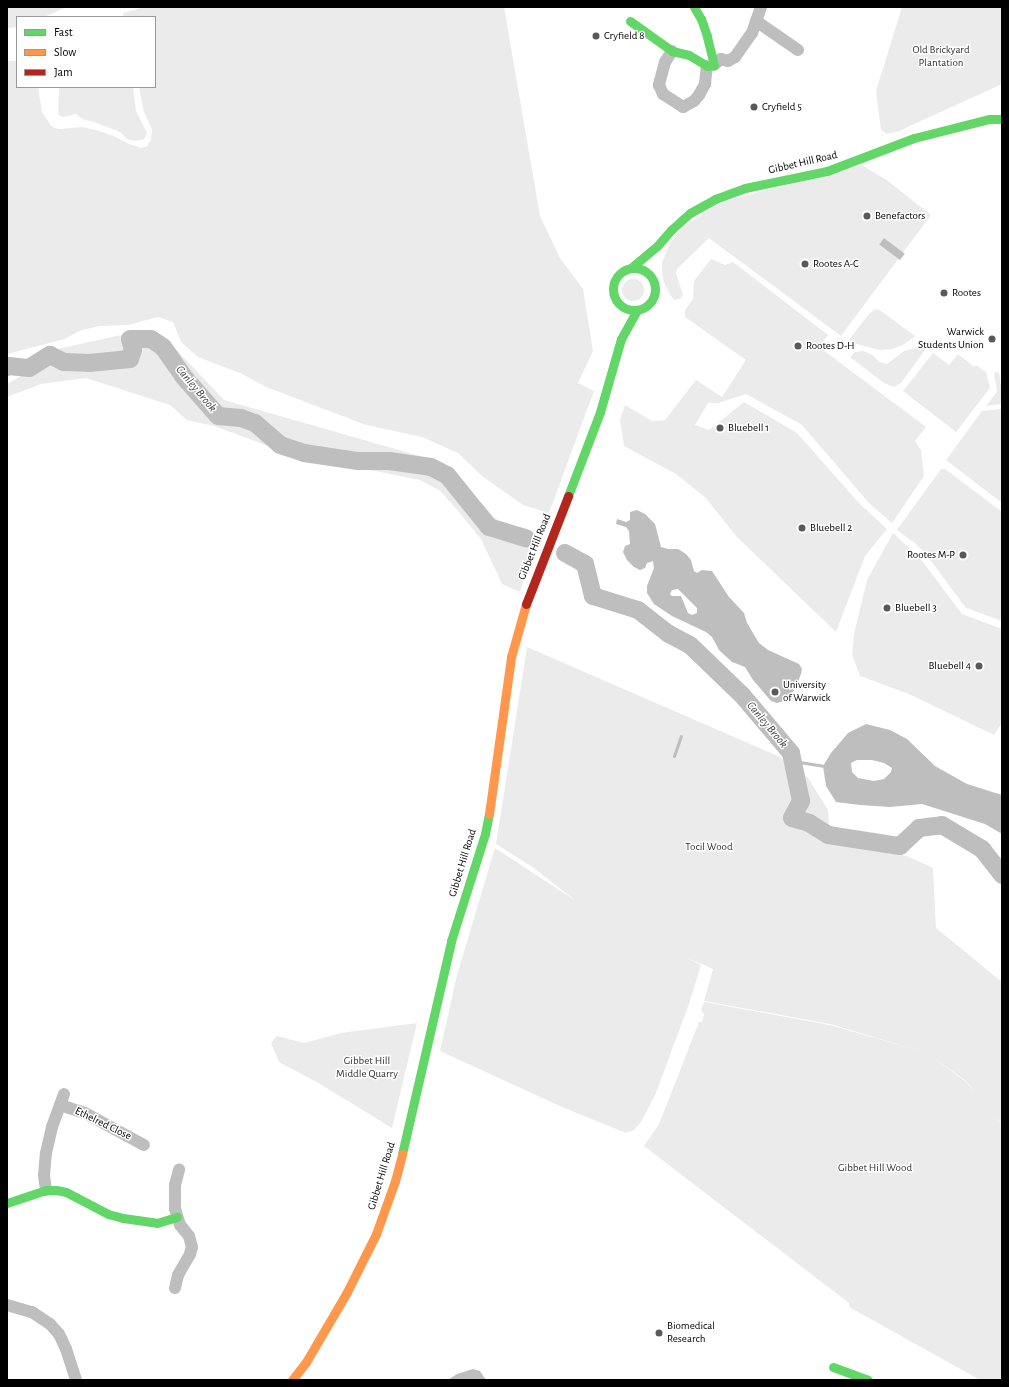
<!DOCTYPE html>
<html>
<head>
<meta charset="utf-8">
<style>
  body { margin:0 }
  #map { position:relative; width:1009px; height:1387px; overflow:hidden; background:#fff; font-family:"Alegreya Sans",sans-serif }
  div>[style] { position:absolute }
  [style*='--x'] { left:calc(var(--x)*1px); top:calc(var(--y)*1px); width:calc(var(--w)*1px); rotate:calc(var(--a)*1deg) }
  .green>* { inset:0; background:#ebebeb }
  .round { border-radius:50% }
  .water>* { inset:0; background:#bebebe; transform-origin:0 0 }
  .stream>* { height:3px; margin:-1.5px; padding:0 1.5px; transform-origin:1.5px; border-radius:1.5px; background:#bebebe }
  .river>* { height:18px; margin:-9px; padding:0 9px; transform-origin:9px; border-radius:9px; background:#bebebe }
  .street>* { height:12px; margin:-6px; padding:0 6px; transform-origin:6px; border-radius:6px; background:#bebebe }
  .fast>* { height:9px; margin:-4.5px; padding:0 4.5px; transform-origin:4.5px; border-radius:4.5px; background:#63d668 }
  .fast>.ring { margin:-4.5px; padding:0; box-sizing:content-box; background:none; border:9px solid #63d668; border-radius:50% }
  .slow>* { height:9px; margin:-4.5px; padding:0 4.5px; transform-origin:4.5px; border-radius:4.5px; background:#ff974d }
  .jam>* { height:9px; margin:-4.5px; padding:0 4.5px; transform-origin:4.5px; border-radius:4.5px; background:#b3261e }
  .dots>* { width:11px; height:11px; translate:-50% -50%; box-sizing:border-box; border:2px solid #fff; border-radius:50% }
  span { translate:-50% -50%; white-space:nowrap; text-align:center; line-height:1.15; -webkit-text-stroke:3px #fff; paint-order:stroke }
  .poi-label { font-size:11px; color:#000 }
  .left { translate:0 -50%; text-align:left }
  .right { translate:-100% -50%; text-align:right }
  .park-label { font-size:11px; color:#323232 }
  .street-label { font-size:11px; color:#000 }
  .water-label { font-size:12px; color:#434343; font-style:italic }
  .frame { position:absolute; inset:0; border:8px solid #000; pointer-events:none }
  .legend { position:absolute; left:16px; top:16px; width:140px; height:72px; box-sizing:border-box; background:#fff; border:1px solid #999; margin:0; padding:5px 7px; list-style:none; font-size:12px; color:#000 }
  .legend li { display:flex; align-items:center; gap:8px; height:20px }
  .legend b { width:20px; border:1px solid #999 }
</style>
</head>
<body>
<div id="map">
  <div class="green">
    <i style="clip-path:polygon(7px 7px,67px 7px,44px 17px,17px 17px,17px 27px,7px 28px)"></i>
    <i style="clip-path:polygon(145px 7px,504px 7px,540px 216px,560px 258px,583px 289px,593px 351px,578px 383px,594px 391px,549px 513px,523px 505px,482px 476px,458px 453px,422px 437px,366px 425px,266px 387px,240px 373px,198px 357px,181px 342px,173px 322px,158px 317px,128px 325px,99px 326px,79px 331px,65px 339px,7px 354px,7px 61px,17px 61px,17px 87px,38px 87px,42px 112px,52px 127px,59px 129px,82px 127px,96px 130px,114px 136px,129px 144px,142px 148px,147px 146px,151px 140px,152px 129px,144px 112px,139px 87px,155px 87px,155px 17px,124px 17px,123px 13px)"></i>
    <i style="clip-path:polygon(902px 7px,1002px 7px,1002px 84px,899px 131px,887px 134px,881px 130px,876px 91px)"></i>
    <i style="clip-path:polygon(59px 87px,133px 87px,136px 111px,147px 133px,144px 139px,135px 141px,127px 139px,120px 132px,94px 122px,82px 119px,76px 114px,63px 117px,58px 115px)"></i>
    <i style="clip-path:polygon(862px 165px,888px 181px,931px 215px,841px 336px,709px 238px,677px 269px,676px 273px,683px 295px,680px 299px,674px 300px,670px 295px,664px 282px,662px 273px,662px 263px,670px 243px,683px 227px,722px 202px)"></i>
    <i style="clip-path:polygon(711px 259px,725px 265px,733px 262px,828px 335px,819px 347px,926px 427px,915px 441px,921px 450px,924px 476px,892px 523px,869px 503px,802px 425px,746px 394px,718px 403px,708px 403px,695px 425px,709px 430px,744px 402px,797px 433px,858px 502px,887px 529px,865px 556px,836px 632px,736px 536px,706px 498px,676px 474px,624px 446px,620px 420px,625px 405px,652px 421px,665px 420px,696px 380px,722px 397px,746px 360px,685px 317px,685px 310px,693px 299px,694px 281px)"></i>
    <i class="round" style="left:622px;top:279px;width:22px;height:22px"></i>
    <i style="clip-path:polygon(876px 309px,881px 311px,915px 336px,903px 345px,892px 349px,879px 350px,849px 342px,848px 341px,869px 314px)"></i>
    <i style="clip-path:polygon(151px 333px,169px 342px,224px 400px,444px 463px,500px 523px,536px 536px,520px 592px,502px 584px,481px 539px,453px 505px,439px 490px,420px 480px,290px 454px,214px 426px,187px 420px,170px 405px,86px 378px,41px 384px,7px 397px,7px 384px,23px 375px,44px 366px,48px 351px,126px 334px)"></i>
    <i style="clip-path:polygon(924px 346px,924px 351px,919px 358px,901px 383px,894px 387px,884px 383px,850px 357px,855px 352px,863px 351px,873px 355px,879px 362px,887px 364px,904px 351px)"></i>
    <i style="clip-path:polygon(933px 353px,949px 365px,958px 354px,974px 367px,976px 365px,986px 372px,990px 388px,956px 432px,903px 391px)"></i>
    <i style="clip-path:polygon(996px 372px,999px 373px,1002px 393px,1002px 404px,986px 406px,997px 392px,994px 374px)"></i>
    <i style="clip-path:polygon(1002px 409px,1002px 503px,946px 460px,982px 411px)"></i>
    <i style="clip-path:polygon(941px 469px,945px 469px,1002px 512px,1002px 621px,966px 608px,925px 553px,916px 544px,897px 530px)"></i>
    <i style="clip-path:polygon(893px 533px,920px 558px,962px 614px,1002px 629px,1002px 723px,994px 735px,909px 694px,860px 676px,852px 655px,854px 634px,867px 580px)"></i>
    <i style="clip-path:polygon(527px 647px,778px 756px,808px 778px,828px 810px,830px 839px,870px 850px,907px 856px,933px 868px,936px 928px,1002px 982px,1002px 1123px,995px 1116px,1002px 1124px,1002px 1380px,980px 1380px,849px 1307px,849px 1303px,644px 1146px,659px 1124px,699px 1022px,702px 1022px,704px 1014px,701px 1010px,704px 1002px,830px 1025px,927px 1053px,966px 1082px,976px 1093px,966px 1081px,927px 1053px,830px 1024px,704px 1001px,713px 969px,685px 957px,701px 965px,690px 1001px,656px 1093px,641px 1122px,634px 1130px,626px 1133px,562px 1107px,440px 1051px,457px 975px,495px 848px,576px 901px,534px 868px,496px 844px)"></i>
    <i style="clip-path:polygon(417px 1023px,392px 1128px,320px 1084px,279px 1062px,271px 1043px,277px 1036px,304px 1043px,341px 1033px)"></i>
  </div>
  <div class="water">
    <i style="left:884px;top:238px;width:26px;height:8px;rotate:37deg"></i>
    <i style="clip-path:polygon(evenodd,637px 510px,645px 514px,655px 524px,661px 547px,668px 549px,678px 549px,686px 554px,691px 560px,694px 571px,697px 573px,702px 570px,712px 571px,729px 597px,744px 613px,747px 623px,759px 643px,768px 650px,799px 664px,802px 669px,801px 674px,795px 689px,787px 700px,777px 703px,771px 701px,753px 680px,745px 667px,732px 662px,719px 650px,712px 637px,706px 632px,672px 616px,654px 604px,647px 593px,647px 586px,654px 568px,653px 561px,647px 563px,645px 568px,640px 570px,634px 567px,627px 560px,623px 552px,625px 546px,630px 544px,629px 531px,626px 527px,616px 524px,617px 519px,626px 522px,630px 520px,630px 512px,637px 510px,678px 589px,697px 608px,697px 613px,692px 615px,688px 613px,681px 596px,672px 596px,670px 594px,672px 590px,678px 589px)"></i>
    <i style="clip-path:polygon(evenodd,866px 724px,890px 730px,907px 739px,935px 766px,967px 784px,1002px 795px,1002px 834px,985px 824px,922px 804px,890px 807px,860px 805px,836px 802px,826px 786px,823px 766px,831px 753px,848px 733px,866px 724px,857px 760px,872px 760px,884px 763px,892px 768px,891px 772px,884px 779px,874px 781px,858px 778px,852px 772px,851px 763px,857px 760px)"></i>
    <i style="clip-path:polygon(473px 1369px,480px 1371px,486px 1380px,448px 1380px,457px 1374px)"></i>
  </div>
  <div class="stream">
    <i style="--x:674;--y:756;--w:21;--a:-71"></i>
    <i style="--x:793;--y:761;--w:30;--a:9"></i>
  </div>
  <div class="river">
    <i style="--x:7;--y:367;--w:2;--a:-27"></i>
    <i style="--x:9;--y:366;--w:20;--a:6"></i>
    <i style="--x:29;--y:368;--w:25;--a:-32"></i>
    <i style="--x:50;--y:355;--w:16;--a:27"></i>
    <i style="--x:64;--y:362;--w:25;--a:2"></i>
    <i style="--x:89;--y:363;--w:41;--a:-5.6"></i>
    <i style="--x:130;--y:359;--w:9;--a:-72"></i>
    <i style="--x:133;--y:350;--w:11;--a:-105"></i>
    <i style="--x:130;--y:339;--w:21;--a:0"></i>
    <i style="--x:151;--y:339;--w:14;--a:34"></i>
    <i style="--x:163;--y:347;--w:35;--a:55"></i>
    <i style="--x:183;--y:376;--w:53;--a:48.8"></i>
    <i style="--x:218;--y:416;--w:23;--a:5"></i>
    <i style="--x:241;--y:418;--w:15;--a:20"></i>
    <i style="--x:255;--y:423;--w:33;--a:41"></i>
    <i style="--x:280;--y:445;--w:25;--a:18"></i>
    <i style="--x:304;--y:453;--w:55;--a:8.4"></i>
    <i style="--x:358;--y:461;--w:31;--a:0"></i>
    <i style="--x:389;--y:461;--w:42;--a:8.1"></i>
    <i style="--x:431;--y:467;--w:18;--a:27"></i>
    <i style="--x:447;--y:475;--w:67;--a:51.1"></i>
    <i style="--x:489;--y:527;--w:39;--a:17"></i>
    <i style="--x:565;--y:553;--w:23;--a:29"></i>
    <i style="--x:585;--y:564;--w:33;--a:76"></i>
    <i style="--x:593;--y:596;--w:47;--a:17.3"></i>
    <i style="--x:638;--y:610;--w:39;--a:38"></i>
    <i style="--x:669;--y:634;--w:24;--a:28"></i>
    <i style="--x:690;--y:645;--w:72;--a:43.9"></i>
    <i style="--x:742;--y:695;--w:76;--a:49.8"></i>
    <i style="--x:791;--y:753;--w:49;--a:78.2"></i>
    <i style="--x:801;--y:801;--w:19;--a:118"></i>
    <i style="--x:792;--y:818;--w:18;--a:16"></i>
    <i style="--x:809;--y:823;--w:22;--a:32"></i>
    <i style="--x:828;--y:835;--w:73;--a:8.7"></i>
    <i style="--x:900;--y:846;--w:26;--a:-43"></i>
    <i style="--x:919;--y:828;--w:23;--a:-7"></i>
    <i style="--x:942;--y:825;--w:47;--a:31"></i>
    <i style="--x:982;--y:849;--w:33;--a:52"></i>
  </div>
  <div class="street">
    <i style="--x:756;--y:21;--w:51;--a:34.6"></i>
    <i style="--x:672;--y:51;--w:13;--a:122"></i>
    <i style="--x:665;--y:62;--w:24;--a:105"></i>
    <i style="--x:659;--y:85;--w:10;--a:66"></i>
    <i style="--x:663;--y:94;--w:24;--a:33"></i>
    <i style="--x:683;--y:107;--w:13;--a:-29"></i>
    <i style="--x:694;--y:101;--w:8;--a:-50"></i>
    <i style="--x:699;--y:95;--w:13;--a:-61"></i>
    <i style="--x:705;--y:84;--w:18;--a:-84"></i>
    <i style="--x:714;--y:65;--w:9;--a:-41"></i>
    <i style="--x:721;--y:59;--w:7;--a:16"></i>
    <i style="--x:728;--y:61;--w:8;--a:-30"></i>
    <i style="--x:735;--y:57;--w:29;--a:-55"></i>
    <i style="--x:752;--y:33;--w:28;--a:-71"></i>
    <i style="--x:60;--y:1105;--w:26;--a:18"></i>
    <i style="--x:85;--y:1113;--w:67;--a:28.5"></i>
    <i style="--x:46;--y:1190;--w:15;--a:-98"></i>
    <i style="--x:44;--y:1175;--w:22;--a:-85"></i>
    <i style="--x:46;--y:1153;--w:27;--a:-77"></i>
    <i style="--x:52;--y:1127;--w:35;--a:-70"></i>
    <i style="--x:175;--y:1288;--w:13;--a:-77"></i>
    <i style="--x:178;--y:1275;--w:24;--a:-60"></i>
    <i style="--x:190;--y:1254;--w:7;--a:-74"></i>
    <i style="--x:192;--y:1247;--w:11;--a:-105"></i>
    <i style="--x:189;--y:1236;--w:14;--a:-129"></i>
    <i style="--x:180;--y:1225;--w:17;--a:-107"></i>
    <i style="--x:175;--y:1209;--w:24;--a:-90"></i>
    <i style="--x:175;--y:1185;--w:16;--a:-75"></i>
    <i style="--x:7;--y:1305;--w:26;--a:16"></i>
    <i style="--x:32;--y:1312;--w:22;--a:34"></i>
    <i style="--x:50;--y:1324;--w:13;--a:48"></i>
    <i style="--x:59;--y:1334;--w:17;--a:65"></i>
    <i style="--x:66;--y:1349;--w:33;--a:72"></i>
  </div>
  <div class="fast">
    <i style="--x:630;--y:21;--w:52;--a:35.5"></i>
    <i style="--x:672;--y:51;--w:17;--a:13"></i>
    <i style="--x:689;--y:55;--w:21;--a:31"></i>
    <i style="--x:707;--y:66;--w:7;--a:-8"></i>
    <i style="--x:714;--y:65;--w:30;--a:-104"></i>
    <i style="--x:707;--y:36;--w:18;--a:-109"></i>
    <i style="--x:701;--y:19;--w:14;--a:-120"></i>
    <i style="--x:632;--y:267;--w:34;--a:-40"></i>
    <i style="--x:658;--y:245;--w:20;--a:-49"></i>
    <i style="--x:671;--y:230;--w:25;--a:-42"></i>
    <i style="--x:690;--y:213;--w:29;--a:-29"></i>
    <i style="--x:715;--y:199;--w:32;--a:-20"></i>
    <i style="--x:745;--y:188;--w:84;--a:-11.7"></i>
    <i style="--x:827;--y:171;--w:93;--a:-20.8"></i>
    <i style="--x:914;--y:138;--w:77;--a:-14.2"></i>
    <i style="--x:989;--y:119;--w:13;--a:0"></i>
    <i class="ring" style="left:613px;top:268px;width:33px;height:33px"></i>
    <i style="--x:568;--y:496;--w:90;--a:-69.1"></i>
    <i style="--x:600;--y:412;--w:76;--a:-74"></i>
    <i style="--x:621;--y:339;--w:33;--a:-61"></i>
    <i style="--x:402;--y:1154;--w:219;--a:-77"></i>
    <i style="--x:451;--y:941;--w:112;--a:-72.4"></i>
    <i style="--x:485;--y:834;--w:20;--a:-79"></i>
    <i style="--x:7;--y:1203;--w:41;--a:-18.4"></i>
    <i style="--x:46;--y:1190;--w:10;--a:0"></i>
    <i style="--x:56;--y:1190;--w:10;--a:11"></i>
    <i style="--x:66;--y:1192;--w:47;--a:27.6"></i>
    <i style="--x:108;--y:1214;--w:16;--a:15"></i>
    <i style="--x:123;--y:1218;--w:34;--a:8"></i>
    <i style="--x:157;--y:1223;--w:21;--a:-17"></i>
    <i style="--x:833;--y:1367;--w:37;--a:20"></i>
  </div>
  <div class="slow">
    <i style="--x:489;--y:814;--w:159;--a:-82"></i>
    <i style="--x:511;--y:657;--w:55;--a:-74.2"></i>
    <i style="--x:292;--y:1380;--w:23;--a:-52"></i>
    <i style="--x:306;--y:1362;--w:81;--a:-59.6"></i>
    <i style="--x:347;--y:1292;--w:65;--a:-63.4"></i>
    <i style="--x:376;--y:1234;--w:56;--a:-70.3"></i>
    <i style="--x:395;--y:1181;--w:28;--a:-75"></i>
  </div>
  <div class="jam">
    <i style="--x:526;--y:604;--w:116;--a:-68.7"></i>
  </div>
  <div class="dots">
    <i style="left:596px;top:36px;background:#595959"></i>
    <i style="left:754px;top:107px;background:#595959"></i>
    <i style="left:867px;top:216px;background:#595959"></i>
    <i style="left:805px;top:264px;background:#595959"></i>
    <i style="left:944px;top:293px;background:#595959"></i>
    <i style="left:992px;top:339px;background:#595959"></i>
    <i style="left:798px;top:346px;background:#595959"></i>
    <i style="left:720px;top:428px;background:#595959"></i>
    <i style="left:802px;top:528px;background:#595959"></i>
    <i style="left:963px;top:555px;background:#595959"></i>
    <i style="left:887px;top:608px;background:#595959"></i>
    <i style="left:979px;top:666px;background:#595959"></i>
    <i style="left:775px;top:692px;background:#595959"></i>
    <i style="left:659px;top:1333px;background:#595959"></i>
  </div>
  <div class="poi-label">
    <span class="left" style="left:604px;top:36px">Cryfield 8</span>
    <span class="left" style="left:762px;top:107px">Cryfield 5</span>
    <span class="left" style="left:875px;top:216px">Benefactors</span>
    <span class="left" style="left:813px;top:264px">Rootes A-C</span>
    <span class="left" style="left:952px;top:293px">Rootes</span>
    <span class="right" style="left:984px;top:339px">Warwick<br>Students Union</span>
    <span class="left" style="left:806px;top:346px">Rootes D-H</span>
    <span class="left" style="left:728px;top:428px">Bluebell 1</span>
    <span class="left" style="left:810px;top:528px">Bluebell 2</span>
    <span class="right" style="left:955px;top:555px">Rootes M-P</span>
    <span class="left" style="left:895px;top:608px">Bluebell 3</span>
    <span class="right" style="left:971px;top:666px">Bluebell 4</span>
    <span class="left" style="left:783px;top:692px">University<br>of Warwick</span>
    <span class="left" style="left:667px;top:1333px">Biomedical<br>Research</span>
  </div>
  <div class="park-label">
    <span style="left:941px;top:57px">Old Brickyard<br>Plantation</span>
    <span style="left:709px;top:847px">Tocil Wood</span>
    <span style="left:367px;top:1068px">Gibbet Hill<br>Middle Quarry</span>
    <span style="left:875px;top:1168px">Gibbet Hill Wood</span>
  </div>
  <div class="street-label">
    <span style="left:803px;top:163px;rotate:-13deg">Gibbet Hill Road</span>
    <span style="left:535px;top:547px;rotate:-68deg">Gibbet Hill Road</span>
    <span style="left:463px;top:863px;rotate:-73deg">Gibbet Hill Road</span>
    <span style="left:103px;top:1124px;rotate:26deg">Ethelred Close</span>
    <span style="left:382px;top:1176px;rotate:-73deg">Gibbet Hill Road</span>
  </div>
  <div class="water-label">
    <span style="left:196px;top:389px;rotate:50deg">Canley Brook</span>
    <span style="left:767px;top:725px;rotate:50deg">Canley Brook</span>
  </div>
  <div class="frame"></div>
  <ul class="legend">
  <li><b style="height:5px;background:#63d668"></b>Fast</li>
  <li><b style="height:5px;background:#ff974d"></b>Slow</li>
  <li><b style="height:5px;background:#b3261e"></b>Jam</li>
  </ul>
</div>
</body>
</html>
